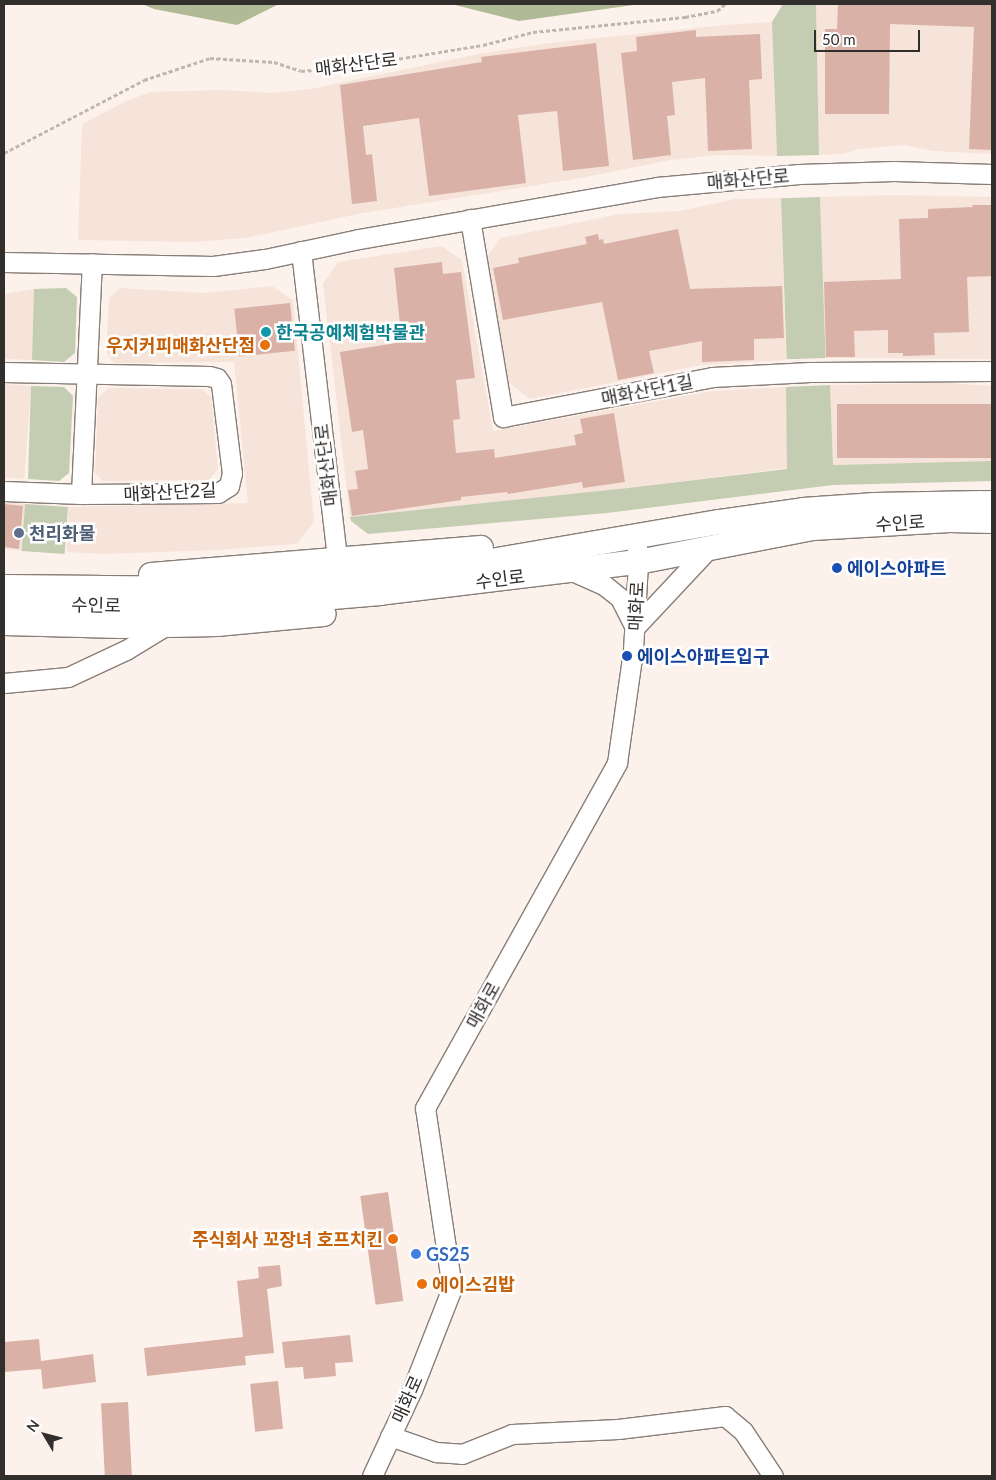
<!DOCTYPE html>
<html>
<head>
<meta charset="utf-8">
<style>
  body { margin:0 }
  #map { position:relative; width:996px; height:1480px; overflow:hidden; background:#fdf2eb; font-family:Lato,"Noto Sans KR",sans-serif }
  div>[style] { position:absolute }
  [style*='--x'] { left:calc(var(--x)*1px); top:calc(var(--y)*1px); width:calc(var(--w)*1px); rotate:calc(var(--a)*1deg) }
  .built>* { inset:0; background:#f6e3d9; transform-origin:0 0 }
  .green>* { inset:0; background:#c4ccb2; transform-origin:0 0 }
  .forest>* { inset:0; background:#b0ba97 }
  .building>* { inset:0; background:#d9b1a7; transform-origin:0 0 }
  .path>* { height:2.5px; margin-top:-1.25px; transform-origin:0; background:repeating-linear-gradient(90deg,#bfb6b1 0 4px,transparent 0 6.5px) }
  .roads { filter:drop-shadow(1px 0 #887e78) drop-shadow(-1px 0 #887e78) drop-shadow(0 1px #887e78) drop-shadow(0 -1px #887e78) }
  .minor>* { height:19px; margin:-9.5px; padding:0 9.5px; transform-origin:9.5px; border-radius:9.5px; background:#fff }
  .major>* { height:24px; margin:-12px; padding:0 12px; transform-origin:12px; border-radius:12px; background:#fff }
  .dots>* { width:14px; height:14px; translate:-50% -50%; box-sizing:border-box; border:2px solid #fff; border-radius:50% }
  span { translate:-50% -50%; white-space:nowrap; text-align:center; line-height:1.15; -webkit-text-stroke:5px #fff; paint-order:stroke }
  .street-label { font-size:18px; color:#322e2c }
  .culture-label { font-size:18px; color:#0d838f; font-weight:700 }
  .left { translate:0 -50%; text-align:left }
  .food-label { font-size:18px; color:#c56008; font-weight:700 }
  .right { translate:-100% -50%; text-align:right }
  .service-label { font-size:18px; color:#4e5e75; font-weight:700 }
  .transit-label { font-size:18px; color:#164399; font-weight:700 }
  .shop-label { font-size:18px; color:#366cbe; font-weight:700 }
  .frame { position:absolute; inset:0; border:5px solid #322e2c; pointer-events:none }
  .north { position:absolute; left:20px; top:1410px; width:50px; height:50px; -webkit-text-stroke:4px #fff; paint-order:stroke; rotate:307deg; font-size:14px; font-weight:700; line-height:20px; text-align:center; color:#322e2c }
  .north::after { content:''; display:block; margin:auto; width:18px; height:22px; background:#322e2c; clip-path:polygon(50% 0,100% 100%,50% 72%,0 100%) }
  .scale { position:absolute; left:814px; top:30px; width:106px; height:22px; box-sizing:border-box; border:2px solid #322e2c; border-top:0; padding-left:6px; font-size:15px; line-height:18px; white-space:nowrap; color:#322e2c; -webkit-text-stroke:4px #fff; paint-order:stroke }
</style>
</head>
<body>
<div id="map">
  <div class="built">
    <i style="clip-path:polygon(816px 4px,992px 4px,992px 154px,933px 151px,905px 145px,859px 149px,843px 154px,819px 155px)"></i>
    <i style="clip-path:polygon(772px 22px,777px 156px,717px 155px,671px 160px,581px 178px,363px 213px,246px 238px,192px 242px,78px 240px,82px 124px,126px 101px,151px 92px,222px 90px,272px 93px,311px 89px,478px 54px,549px 43px,724px 25px)"></i>
    <i style="clip-path:polygon(895px 195px,992px 197px,992px 359px,826px 358px,820px 197px)"></i>
    <i style="clip-path:polygon(781px 198px,786px 360px,702px 365px,530px 399px,509px 383px,486px 259px,500px 238px,620px 214px,680px 211px,735px 199px)"></i>
    <i style="clip-path:polygon(442px 246px,462px 260px,493px 431px,712px 391px,786px 387px,788px 468px,628px 488px,350px 517px,323px 284px,338px 262px)"></i>
    <i style="clip-path:polygon(272px 286px,293px 300px,314px 522px,297px 544px,218px 550px,103px 554px,67px 552px,68px 507px,248px 503px,234px 362px,114px 363px,106px 352px,109px 298px,120px 288px,205px 293px)"></i>
    <i style="clip-path:polygon(34px 289px,32px 360px,4px 359px,4px 294px)"></i>
    <i style="clip-path:polygon(947px 383px,992px 386px,992px 461px,833px 465px,830px 385px)"></i>
    <i style="left:4px;top:384px;width:27px;height:93px;rotate:4deg"></i>
    <i style="clip-path:polygon(108px 388px,202px 389px,211px 397px,218px 469px,209px 480px,103px 481px,95px 473px,98px 398px)"></i>
    <i style="clip-path:polygon(4px 502px,25px 504px,23px 551px,4px 549px)"></i>
  </div>
  <div class="green">
    <i style="clip-path:polygon(783px 4px,816px 4px,819px 155px,777px 156px,772px 22px)"></i>
    <i style="left:820px;top:197px;width:161px;height:39px;rotate:88deg"></i>
    <i style="clip-path:polygon(66px 288px,77px 297px,75px 353px,64px 362px,32px 360px,34px 289px)"></i>
    <i style="clip-path:polygon(830px 385px,833px 465px,992px 461px,992px 481px,833px 485px,607px 513px,368px 534px,351px 521px,350px 517px,628px 488px,787px 469px,786px 387px)"></i>
    <i style="clip-path:polygon(31px 386px,64px 387px,73px 396px,69px 473px,59px 481px,28px 479px)"></i>
    <i style="left:25px;top:504px;width:43px;height:47px;rotate:4deg"></i>
  </div>
  <div class="forest">
    <i style="clip-path:polygon(142px 4px,279px 4px,237px 25px,154px 9px)"></i>
    <i style="clip-path:polygon(451px 4px,641px 4px,519px 21px)"></i>
  </div>
  <div class="building">
    <i style="clip-path:polygon(838px 4px,992px 4px,992px 150px,969px 149px,974px 27px,890px 24px,889px 114px,825px 114px,825px 29px,837px 29px)"></i>
    <i style="clip-path:polygon(696px 30px,696px 37px,760px 34px,762px 79px,749px 80px,752px 149px,708px 151px,705px 78px,672px 82px,675px 115px,667px 116px,671px 155px,633px 160px,621px 53px,637px 51px,636px 37px)"></i>
    <i style="clip-path:polygon(596px 43px,609px 166px,563px 171px,557px 111px,518px 115px,526px 183px,429px 196px,419px 118px,363px 126px,366px 155px,372px 154px,377px 201px,352px 204px,340px 85px,482px 62px,481px 57px)"></i>
    <i style="clip-path:polygon(972px 205px,992px 205px,992px 276px,967px 277px,969px 332px,934px 333px,935px 355px,903px 356px,903px 353px,888px 353px,888px 330px,854px 331px,855px 357px,826px 357px,824px 282px,901px 279px,899px 219px,928px 218px,928px 209px,973px 207px)"></i>
    <i style="clip-path:polygon(678px 229px,690px 289px,782px 286px,784px 338px,754px 339px,754px 360px,702px 362px,702px 341px,649px 351px,654px 373px,618px 380px,602px 302px,503px 320px,493px 268px,519px 263px,518px 258px,587px 244px,585px 237px,598px 234px,599px 240px,603px 239px,604px 244px)"></i>
    <i style="clip-path:polygon(442px 262px,443px 274px,461px 272px,475px 378px,456px 380px,460px 419px,453px 420px,456px 453px,494px 449px,495px 458px,576px 445px,574px 435px,583px 433px,580px 419px,614px 413px,625px 482px,583px 488px,582px 482px,508px 494px,507px 492px,461px 497px,461px 500px,352px 516px,348px 490px,358px 489px,355px 471px,368px 469px,363px 430px,352px 432px,340px 352px,402px 342px,394px 268px)"></i>
    <i style="left:290px;top:303px;width:48px;height:56px;rotate:84deg"></i>
    <i style="left:992px;top:404px;width:54px;height:155px;rotate:90deg"></i>
    <i style="clip-path:polygon(4px 504px,23px 506px,19px 549px,4px 547px)"></i>
    <i style="left:388px;top:1192px;width:110px;height:28px;rotate:82deg"></i>
    <i style="clip-path:polygon(280px 1265px,282px 1286px,267px 1289px,274px 1353px,245px 1356px,246px 1365px,147px 1376px,144px 1348px,243px 1337px,237px 1281px,259px 1278px,258px 1267px)"></i>
    <i style="clip-path:polygon(350px 1335px,353px 1362px,335px 1363px,336px 1376px,304px 1379px,303px 1367px,285px 1368px,282px 1342px)"></i>
    <i style="clip-path:polygon(39px 1339px,41px 1361px,93px 1354px,96px 1382px,43px 1389px,41px 1369px,4px 1372px,4px 1342px)"></i>
    <i style="left:278px;top:1381px;width:48px;height:28px;rotate:84deg"></i>
    <i style="left:128px;top:1402px;width:74px;height:27px;rotate:87deg"></i>
  </div>
  <div class="path">
    <i style="--x:4;--y:153;--w:158;--a:-27.5"></i>
    <i style="--x:144;--y:80;--w:70;--a:-18.4"></i>
    <i style="--x:210;--y:58;--w:64;--a:3.6"></i>
    <i style="--x:274;--y:62;--w:28;--a:18"></i>
    <i style="--x:301;--y:71;--w:47;--a:-4.9"></i>
    <i style="--x:348;--y:67;--w:137;--a:-9.3"></i>
    <i style="--x:483;--y:45;--w:52;--a:-14.6"></i>
    <i style="--x:533;--y:32;--w:153;--a:-5.6"></i>
    <i style="--x:685;--y:17;--w:33;--a:-11"></i>
    <i style="--x:717;--y:11;--w:11;--a:-41"></i>
  </div>
  <div class="roads">
    <div class="minor">
      <i style="--x:470;--y:219;--w:201;--a:80.5"></i>
      <i style="--x:503;--y:417;--w:213;--a:-10.8"></i>
      <i style="--x:712;--y:377;--w:98;--a:-2.9"></i>
      <i style="--x:810;--y:372;--w:182;--a:-0.3"></i>
      <i style="--x:301;--y:251;--w:310;--a:83.3"></i>
      <i style="--x:4;--y:262;--w:209;--a:1.1"></i>
      <i style="--x:213;--y:266;--w:52;--a:-7.7"></i>
      <i style="--x:265;--y:259;--w:96;--a:-12"></i>
      <i style="--x:359;--y:239;--w:303;--a:-9.9"></i>
      <i style="--x:657;--y:187;--w:143;--a:-5.2"></i>
      <i style="--x:799;--y:174;--w:95;--a:-1.8"></i>
      <i style="--x:894;--y:171;--w:98;--a:1.8"></i>
      <i style="--x:4;--y:372;--w:205;--a:1.1"></i>
      <i style="--x:209;--y:376;--w:8;--a:14"></i>
      <i style="--x:217;--y:378;--w:7;--a:56"></i>
      <i style="--x:221;--y:384;--w:90;--a:83"></i>
      <i style="--x:232;--y:473;--w:13;--a:103"></i>
      <i style="--x:229;--y:486;--w:13;--a:148"></i>
      <i style="--x:218;--y:493;--w:137;--a:179.6"></i>
      <i style="--x:81;--y:494;--w:77;--a:-177.8"></i>
      <i style="--x:81;--y:494;--w:231;--a:-87.3"></i>
      <i style="--x:570;--y:570;--w:37;--a:24"></i>
      <i style="--x:604;--y:585;--w:21;--a:39"></i>
      <i style="--x:620;--y:598;--w:31;--a:63"></i>
      <i style="--x:635;--y:627;--w:108;--a:-46.9"></i>
      <i style="--x:4;--y:683;--w:64;--a:-5.4"></i>
      <i style="--x:68;--y:677;--w:64;--a:-25"></i>
      <i style="--x:126;--y:650;--w:48;--a:-31.4"></i>
      <i style="--x:390;--y:1436;--w:49;--a:19.2"></i>
      <i style="--x:436;--y:1452;--w:26;--a:4"></i>
      <i style="--x:462;--y:1454;--w:54;--a:-21.8"></i>
      <i style="--x:512;--y:1434;--w:106;--a:-2.7"></i>
      <i style="--x:618;--y:1429;--w:108;--a:-6.9"></i>
      <i style="--x:725;--y:1416;--w:23;--a:40"></i>
      <i style="--x:743;--y:1431;--w:54;--a:56.3"></i>
      <i style="--x:372;--y:1476;--w:95;--a:-65.1"></i>
      <i style="--x:412;--y:1390;--w:110;--a:-68.6"></i>
      <i style="--x:452;--y:1288;--w:182;--a:-98.5"></i>
      <i style="--x:425;--y:1108;--w:395;--a:-60.9"></i>
      <i style="--x:617;--y:763;--w:114;--a:-81.9"></i>
      <i style="--x:633;--y:650;--w:88;--a:-86.7"></i>
      <i style="--x:638;--y:562;--w:26;--a:-94"></i>
    </div>
    <div class="major">
      <i style="--x:151;--y:575;--w:331;--a:-4.7"></i>
      <i style="--x:4;--y:587;--w:202;--a:0.6"></i>
      <i style="--x:206;--y:589;--w:204;--a:-4.5"></i>
      <i style="--x:409;--y:573;--w:77;--a:-8.2"></i>
      <i style="--x:485;--y:562;--w:238;--a:-9.7"></i>
      <i style="--x:720;--y:522;--w:84;--a:-8.2"></i>
      <i style="--x:803;--y:510;--w:72;--a:-4"></i>
      <i style="--x:875;--y:505;--w:117;--a:-1"></i>
      <i style="--x:4;--y:604;--w:210;--a:0.8"></i>
      <i style="--x:214;--y:607;--w:167;--a:-4.8"></i>
      <i style="--x:380;--y:593;--w:260;--a:-6.9"></i>
      <i style="--x:638;--y:562;--w:178;--a:-11"></i>
      <i style="--x:813;--y:528;--w:137;--a:-3.3"></i>
      <i style="--x:950;--y:520;--w:42;--a:1.4"></i>
      <i style="--x:4;--y:623;--w:117;--a:1.5"></i>
      <i style="--x:121;--y:626;--w:96;--a:-1.2"></i>
      <i style="--x:217;--y:624;--w:107;--a:-5.3"></i>
    </div>
  </div>
  <div class="dots">
    <i style="left:266px;top:332px;background:#0f9aa8"></i>
    <i style="left:265px;top:345px;background:#e8710a"></i>
    <i style="left:19px;top:533px;background:#5c6f8a"></i>
    <i style="left:837px;top:568px;background:#1a4fb4"></i>
    <i style="left:627px;top:656px;background:#1a4fb4"></i>
    <i style="left:393px;top:1239px;background:#e8710a"></i>
    <i style="left:416px;top:1254px;background:#3f7fe0"></i>
    <i style="left:422px;top:1284px;background:#e8710a"></i>
  </div>
  <div class="street-label">
    <span style="left:356px;top:64px;rotate:-7deg">매화산단로</span>
    <span style="left:748px;top:179px;rotate:-5deg">매화산단로</span>
    <span style="left:647px;top:390px;rotate:-11deg">매화산단1길</span>
    <span style="left:326px;top:465px;rotate:-97deg">매화산단로</span>
    <span style="left:170px;top:492px;rotate:-3deg">매화산단2길</span>
    <span style="left:900px;top:523px;rotate:-4deg">수인로</span>
    <span style="left:500px;top:579px;rotate:-7deg">수인로</span>
    <span style="left:96px;top:605px;rotate:1deg">수인로</span>
    <span style="left:636px;top:606px;rotate:-87deg">매화로</span>
    <span style="left:483px;top:1005px;rotate:-61deg">매화로</span>
    <span style="left:407px;top:1399px;rotate:-66deg">매화로</span>
  </div>
  <div class="culture-label">
    <span class="left" style="left:276px;top:332px">한국공예체험박물관</span>
  </div>
  <div class="food-label">
    <span class="right" style="left:255px;top:345px">우지커피매화산단점</span>
    <span class="right" style="left:383px;top:1239px">주식회사 꼬장녀 호프치킨</span>
    <span class="left" style="left:432px;top:1284px">에이스김밥</span>
  </div>
  <div class="service-label">
    <span class="left" style="left:29px;top:533px">천리화물</span>
  </div>
  <div class="transit-label">
    <span class="left" style="left:847px;top:568px">에이스아파트</span>
    <span class="left" style="left:637px;top:656px">에이스아파트입구</span>
  </div>
  <div class="shop-label">
    <span class="left" style="left:426px;top:1254px">GS25</span>
  </div>
  <div class="frame"></div>
  <div class="north">N</div>
  <div class="scale">50 m</div>
</div>
</body>
</html>
